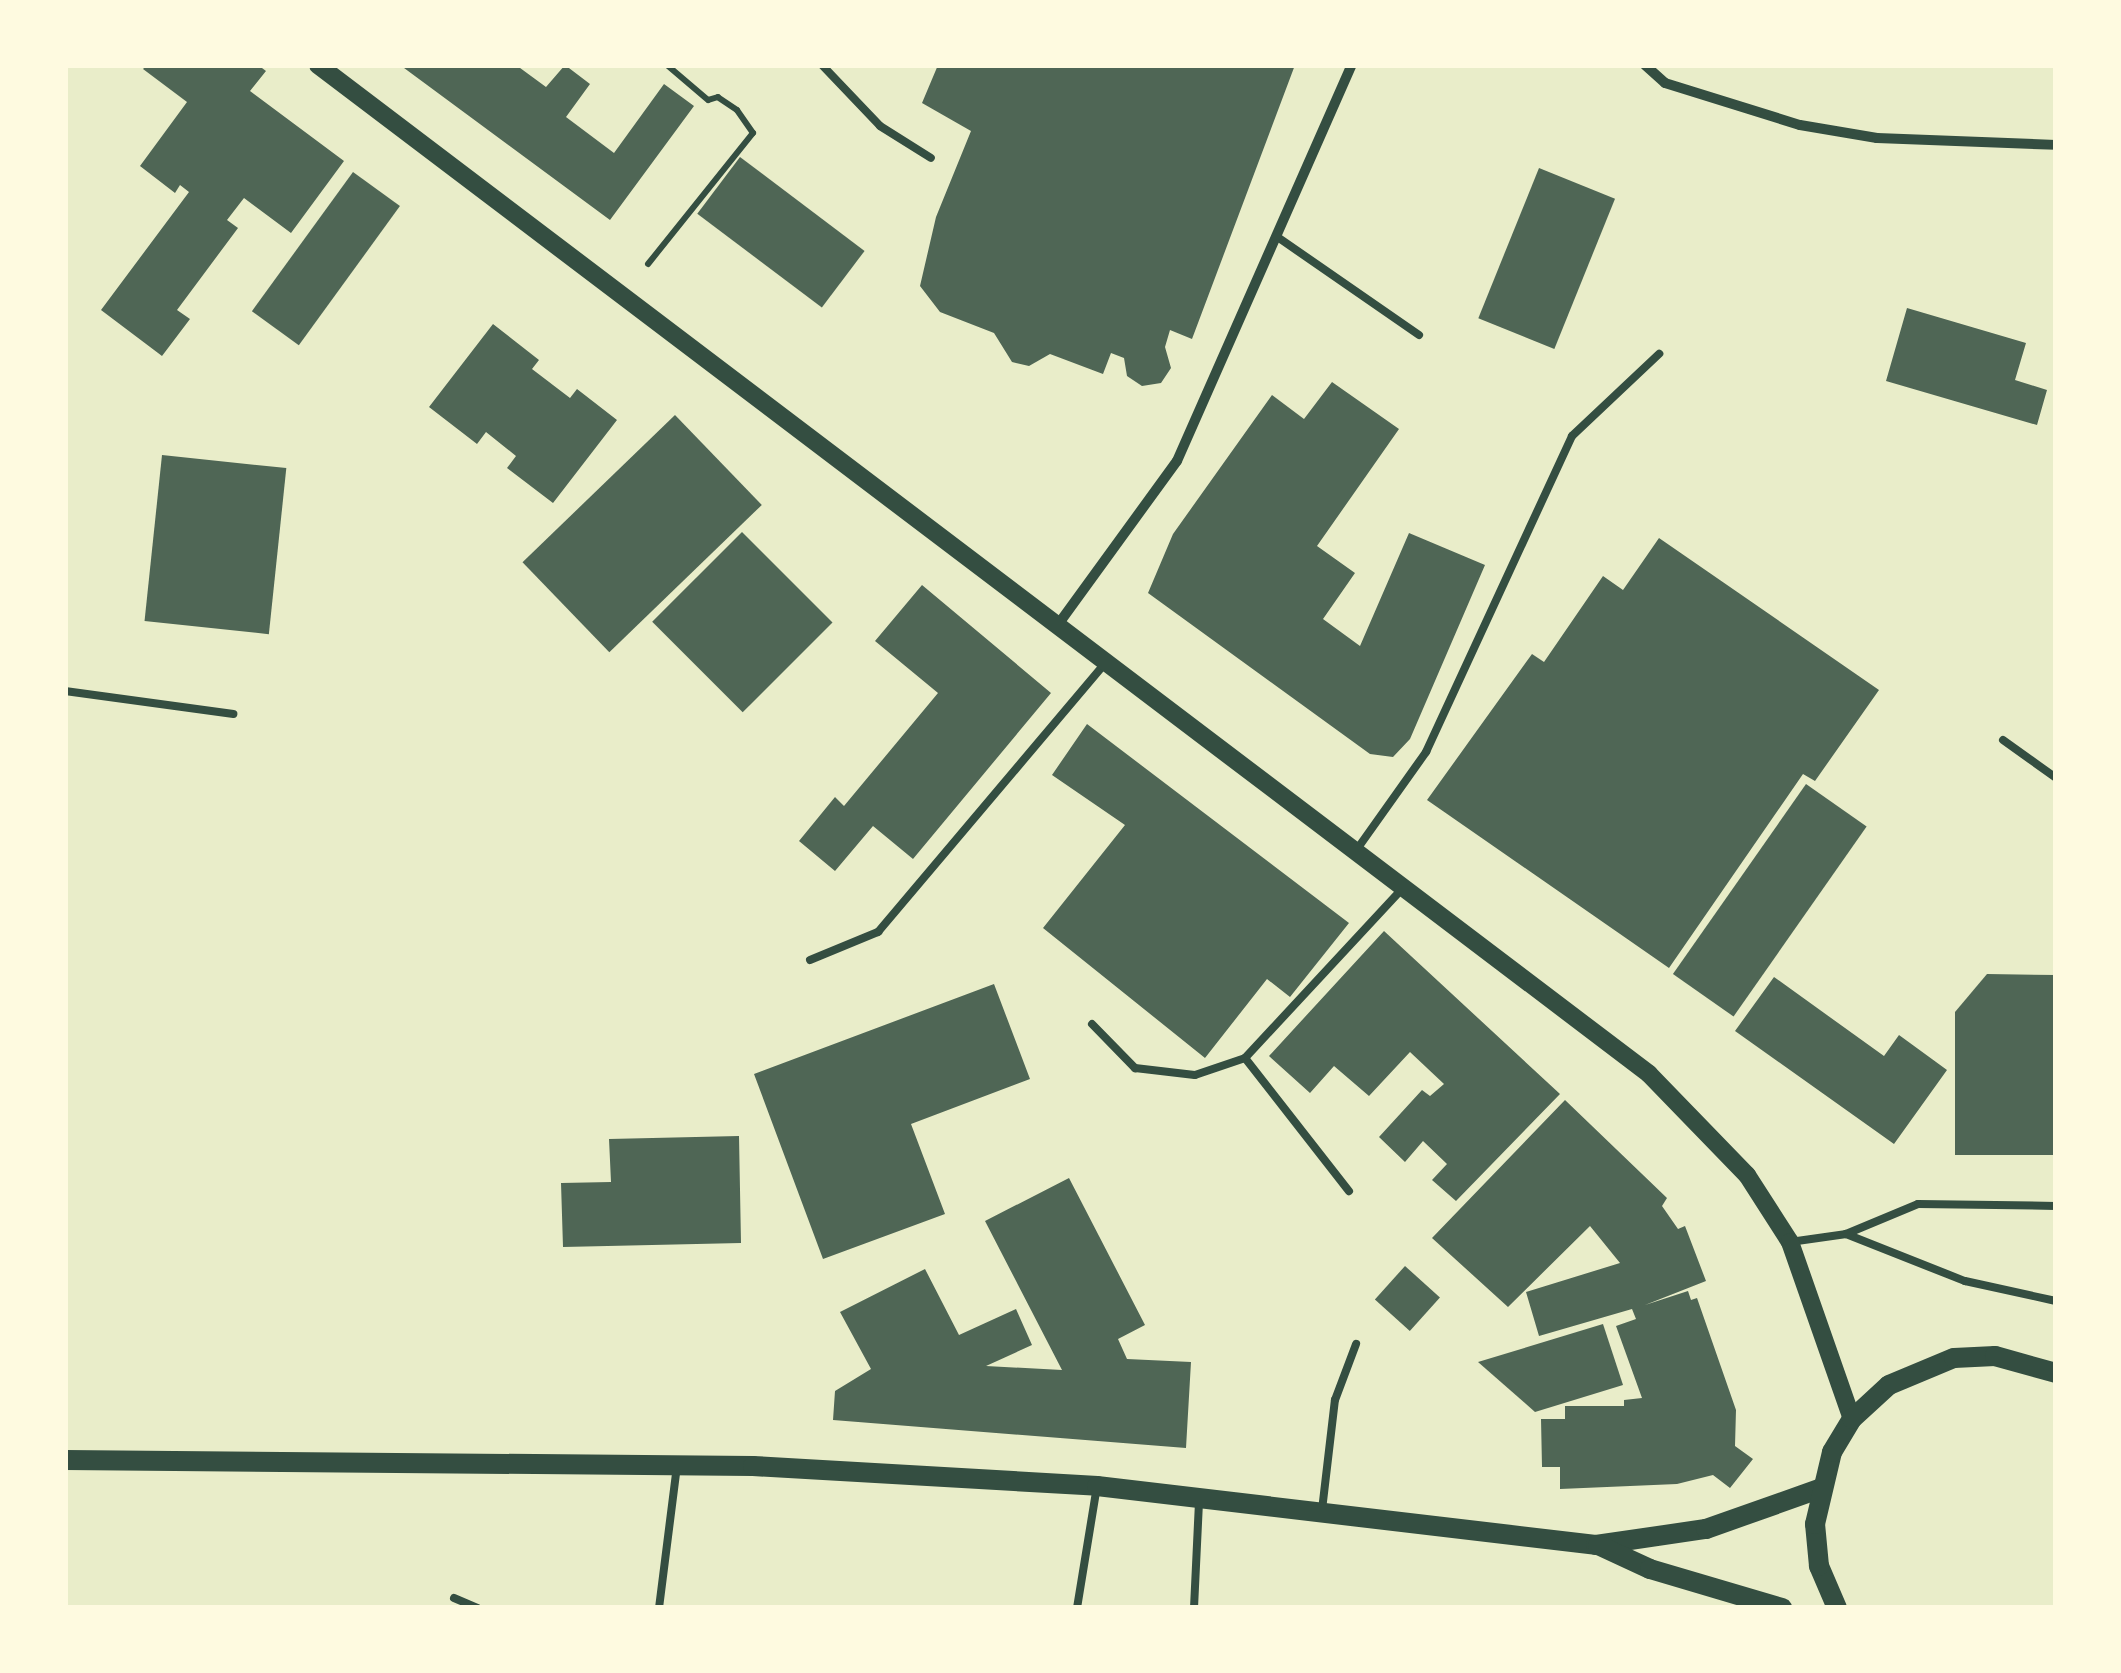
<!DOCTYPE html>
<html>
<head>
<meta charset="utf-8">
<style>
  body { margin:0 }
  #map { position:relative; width:2121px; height:1673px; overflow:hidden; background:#e9edc9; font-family:"Alegreya Sans",sans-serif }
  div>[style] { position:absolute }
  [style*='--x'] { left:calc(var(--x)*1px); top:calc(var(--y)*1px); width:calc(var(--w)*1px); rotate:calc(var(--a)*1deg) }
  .building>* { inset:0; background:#4f6655; transform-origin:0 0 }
  .path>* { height:6px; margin:-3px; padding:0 3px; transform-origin:3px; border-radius:3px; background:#344e41 }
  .service>* { height:8px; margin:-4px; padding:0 4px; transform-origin:4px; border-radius:4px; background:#344e41 }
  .minor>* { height:10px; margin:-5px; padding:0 5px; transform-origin:5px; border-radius:5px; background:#344e41 }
  .tertiary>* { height:18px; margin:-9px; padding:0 9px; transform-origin:9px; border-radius:9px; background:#344e41 }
  .secondary>* { height:20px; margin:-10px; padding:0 10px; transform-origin:10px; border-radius:10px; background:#344e41 }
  span { translate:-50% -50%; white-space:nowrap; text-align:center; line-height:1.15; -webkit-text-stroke:10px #fefae0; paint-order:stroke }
  .frame { position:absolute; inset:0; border:68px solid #fefae0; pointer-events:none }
</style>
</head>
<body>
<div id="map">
  <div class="building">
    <i style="clip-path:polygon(147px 65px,258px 65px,266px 71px,250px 91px,344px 161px,291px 233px,244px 198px,227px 220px,238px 228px,177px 310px,190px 319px,162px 356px,101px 310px,189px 192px,180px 185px,175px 193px,140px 166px,187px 102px,143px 69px)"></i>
    <i style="clip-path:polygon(400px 65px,516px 65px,546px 87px,565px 65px,590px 84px,566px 117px,614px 153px,664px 84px,694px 106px,610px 220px)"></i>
    <i style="clip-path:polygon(938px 65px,1295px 65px,1192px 339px,1170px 330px,1165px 347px,1171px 368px,1161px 383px,1142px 386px,1127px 376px,1124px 358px,1111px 353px,1103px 374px,1050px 354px,1029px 366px,1012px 362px,994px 333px,940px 312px,920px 286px,936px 217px,971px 131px,922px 103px)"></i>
    <i style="left:740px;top:157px;width:156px;height:71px;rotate:37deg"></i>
    <i style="left:1539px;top:168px;width:82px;height:162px;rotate:22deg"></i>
    <i style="left:353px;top:172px;width:58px;height:172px;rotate:36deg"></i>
    <i style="clip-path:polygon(1907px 308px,2026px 343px,2015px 380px,2047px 390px,2037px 425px,1886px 381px)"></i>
    <i style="clip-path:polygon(493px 324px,539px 360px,532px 369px,570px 398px,577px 389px,617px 420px,553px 503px,507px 468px,516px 456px,486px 432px,477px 444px,429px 407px)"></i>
    <i style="clip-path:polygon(1332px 382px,1399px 429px,1317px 546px,1355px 573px,1323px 619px,1360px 646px,1409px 533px,1485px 565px,1410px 739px,1393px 757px,1370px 754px,1148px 593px,1173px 534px,1272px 395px,1304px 419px)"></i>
    <i style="left:675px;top:415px;width:125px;height:212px;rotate:46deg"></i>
    <i style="left:162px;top:455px;width:125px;height:167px;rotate:6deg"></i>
    <i style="left:742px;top:532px;width:128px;height:127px;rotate:45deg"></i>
    <i style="clip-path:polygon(1659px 538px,1879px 690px,1815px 781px,1803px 774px,1669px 968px,1427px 800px,1532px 654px,1544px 662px,1603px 576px,1623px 590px)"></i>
    <i style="clip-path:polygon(922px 585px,1051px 693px,913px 859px,873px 826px,835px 871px,799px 841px,835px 797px,844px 806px,938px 693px,875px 641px)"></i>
    <i style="clip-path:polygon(1087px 724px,1349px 923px,1290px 997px,1267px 979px,1205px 1058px,1043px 928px,1125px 825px,1052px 775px)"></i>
    <i style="left:1806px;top:784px;width:74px;height:232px;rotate:35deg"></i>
    <i style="clip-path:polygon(1384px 931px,1560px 1094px,1456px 1201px,1432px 1180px,1447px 1164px,1423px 1141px,1405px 1162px,1379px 1137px,1422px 1090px,1430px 1096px,1444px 1084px,1410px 1052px,1369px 1096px,1334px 1066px,1310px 1093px,1269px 1056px)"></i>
    <i style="clip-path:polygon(1987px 974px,2056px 975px,2056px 1155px,1955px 1155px,1955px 1012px)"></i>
    <i style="clip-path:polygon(1774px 977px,1884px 1056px,1899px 1035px,1947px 1070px,1894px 1144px,1735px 1031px)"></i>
    <i style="clip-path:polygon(994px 984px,1030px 1079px,911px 1124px,945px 1214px,823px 1259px,754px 1074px)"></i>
    <i style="clip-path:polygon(1565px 1100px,1667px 1198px,1662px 1206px,1678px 1229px,1685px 1226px,1706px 1281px,1645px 1305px,1688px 1291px,1691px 1300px,1697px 1298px,1736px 1410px,1735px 1446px,1753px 1459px,1730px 1488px,1713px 1475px,1677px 1484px,1560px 1489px,1560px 1467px,1542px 1467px,1541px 1419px,1565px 1419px,1565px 1406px,1624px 1406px,1624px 1400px,1642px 1398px,1616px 1326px,1636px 1319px,1632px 1309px,1539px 1336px,1526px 1292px,1620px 1263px,1590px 1226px,1508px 1307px,1432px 1238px)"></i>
    <i style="clip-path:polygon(739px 1136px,741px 1243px,563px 1247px,561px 1183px,611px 1182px,609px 1139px)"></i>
    <i style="clip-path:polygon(1069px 1178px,1145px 1325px,1118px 1339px,1127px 1359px,1191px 1362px,1186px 1448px,833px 1420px,835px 1391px,871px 1369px,840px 1312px,925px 1269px,959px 1335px,1016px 1309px,1032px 1345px,986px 1366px,1062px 1370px,985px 1221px)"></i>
    <i style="left:1405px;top:1266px;width:47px;height:45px;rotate:42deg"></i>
    <i style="clip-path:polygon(1603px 1324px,1623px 1385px,1535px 1412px,1478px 1362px)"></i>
  </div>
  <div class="path">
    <i style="--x:648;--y:264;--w:168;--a:-51.3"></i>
    <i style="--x:753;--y:133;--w:28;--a:-125"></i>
    <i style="--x:737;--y:110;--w:23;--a:-146"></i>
    <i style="--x:718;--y:97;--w:10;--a:163"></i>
    <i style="--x:708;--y:100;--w:54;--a:-139.5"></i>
  </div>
  <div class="service">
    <i style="--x:822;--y:65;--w:84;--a:46.4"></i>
    <i style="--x:880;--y:126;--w:60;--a:32.1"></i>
    <i style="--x:1276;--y:236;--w:174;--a:34.7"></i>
    <i style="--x:65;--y:691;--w:170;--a:7.8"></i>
    <i style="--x:2003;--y:740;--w:65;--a:35.6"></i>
    <i style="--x:1355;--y:852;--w:123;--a:-54.6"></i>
    <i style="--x:1426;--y:752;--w:348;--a:-65.2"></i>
    <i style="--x:1572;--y:436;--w:120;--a:-43.3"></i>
    <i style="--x:810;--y:960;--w:74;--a:-22.4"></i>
    <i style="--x:878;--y:932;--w:352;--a:-49.8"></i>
    <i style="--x:1092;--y:1024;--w:62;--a:45.7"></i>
    <i style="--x:1135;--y:1068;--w:60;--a:6.7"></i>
    <i style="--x:1195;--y:1075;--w:53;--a:-18.8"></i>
    <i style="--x:1245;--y:1058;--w:232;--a:-47.1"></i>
    <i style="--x:1245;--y:1058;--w:169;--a:52"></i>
    <i style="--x:1846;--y:1234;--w:128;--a:21.6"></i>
    <i style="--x:1965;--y:1281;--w:93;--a:12.4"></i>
    <i style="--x:1790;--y:1242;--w:57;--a:-8.1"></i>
    <i style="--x:1846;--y:1234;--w:78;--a:-22.6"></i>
    <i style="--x:1918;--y:1204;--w:138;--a:0.8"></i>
    <i style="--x:1322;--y:1510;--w:111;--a:-83.3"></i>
    <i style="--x:1335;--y:1400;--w:60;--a:-69.4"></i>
    <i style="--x:454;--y:1598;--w:26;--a:23"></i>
    <i style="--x:659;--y:1608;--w:144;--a:-82.8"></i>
    <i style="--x:1077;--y:1608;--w:124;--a:-80.7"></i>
    <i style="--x:1194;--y:1608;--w:106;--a:-87.3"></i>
  </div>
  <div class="minor">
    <i style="--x:1645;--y:65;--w:27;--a:42"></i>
    <i style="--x:1665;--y:83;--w:141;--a:17.3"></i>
    <i style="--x:1800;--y:125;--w:78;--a:9.6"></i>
    <i style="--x:1877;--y:138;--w:179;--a:2.2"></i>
    <i style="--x:1057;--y:626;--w:204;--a:-54"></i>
    <i style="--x:1177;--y:461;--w:433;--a:-66.2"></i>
  </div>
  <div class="tertiary">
    <i style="--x:318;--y:65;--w:1670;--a:37.16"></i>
    <i style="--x:1649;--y:1074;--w:141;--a:45.9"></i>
    <i style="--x:1747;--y:1175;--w:80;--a:57.3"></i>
    <i style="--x:1790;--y:1242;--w:188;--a:70.7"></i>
  </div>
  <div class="secondary">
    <i style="--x:65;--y:1460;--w:688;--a:0.5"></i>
    <i style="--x:753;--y:1466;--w:345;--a:3.3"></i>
    <i style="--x:1097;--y:1486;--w:502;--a:6.74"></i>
    <i style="--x:1596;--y:1545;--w:111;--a:-8.3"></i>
    <i style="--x:1706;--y:1529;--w:120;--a:-19.5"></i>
    <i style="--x:1598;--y:1545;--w:57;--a:24.8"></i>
    <i style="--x:1650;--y:1569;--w:138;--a:16.5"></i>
    <i style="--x:1837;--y:1608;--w:46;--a:-113.2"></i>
    <i style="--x:1819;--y:1566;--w:42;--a:-95.4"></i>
    <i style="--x:1815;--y:1524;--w:74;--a:-76.7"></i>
    <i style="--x:1832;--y:1452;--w:39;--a:-59"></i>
    <i style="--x:1852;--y:1419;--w:50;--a:-42.6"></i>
    <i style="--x:1889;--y:1385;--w:70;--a:-22.6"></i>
    <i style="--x:1954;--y:1358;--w:41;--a:-2.8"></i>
    <i style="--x:1995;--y:1356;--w:63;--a:15.6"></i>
  </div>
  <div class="frame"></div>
</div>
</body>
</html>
